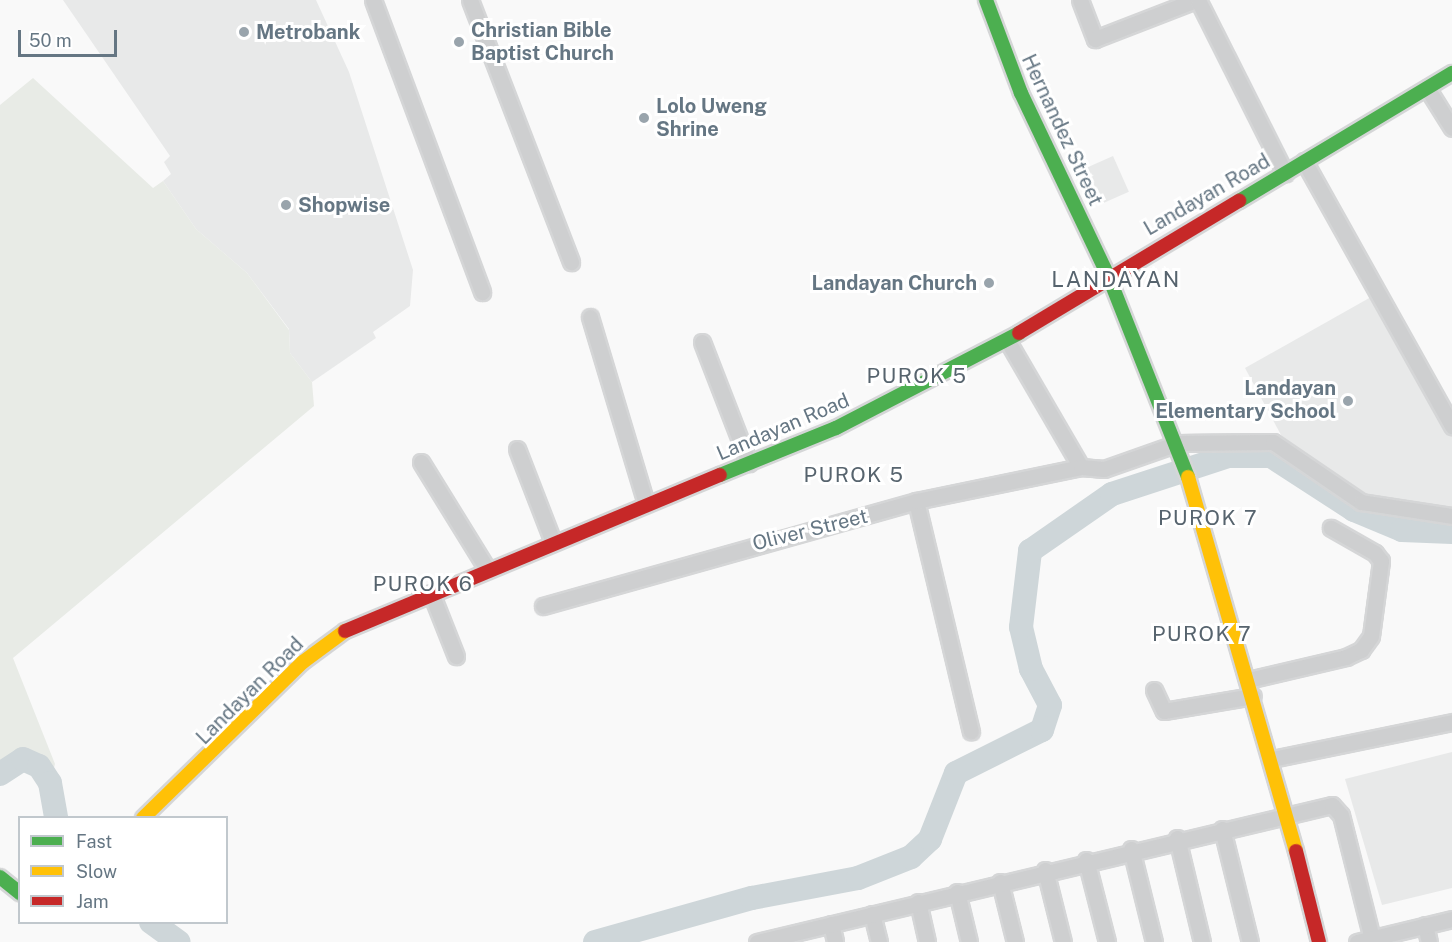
<!DOCTYPE html>
<html>
<head>
<meta charset="utf-8">
<style>
  body { margin:0 }
  #map { position:relative; width:1452px; height:942px; overflow:hidden; background:#f9f9f9; font-family:"Public Sans",sans-serif }
  div>[style] { position:absolute }
  [style*='--x'] { left:calc(var(--x)*1px); top:calc(var(--y)*1px); width:calc(var(--w)*1px); rotate:calc(var(--a)*1deg) }
  .built>* { inset:0; background:#e8e9e9; transform-origin:0 0 }
  .green>* { inset:0; background:#e8ebe6 }
  .river>* { height:24px; margin:-12px; padding:0 12px; transform-origin:12px; border-radius:12px; background:#ced6d9 }
  .roads { filter:drop-shadow(2px 0 #d5d6d7) drop-shadow(-2px 0 #d5d6d7) drop-shadow(0 2px #d5d6d7) drop-shadow(0 -2px #d5d6d7) }
  .street>* { height:15px; margin:-7.5px; padding:0 7.5px; transform-origin:7.5px; border-radius:7.5px; background:#cecfd0 }
  .fast>* { height:14px; margin:-7px; padding:0 7px; transform-origin:7px; border-radius:7px; background:#4caf50 }
  .slow>* { height:14px; margin:-7px; padding:0 7px; transform-origin:7px; border-radius:7px; background:#ffc107 }
  .jam>* { height:14px; margin:-7px; padding:0 7px; transform-origin:7px; border-radius:7px; background:#c62828 }
  .dots>* { width:16px; height:16px; translate:-50% -50%; box-sizing:border-box; border:3px solid #fff; border-radius:50% }
  span { translate:-50% -50%; white-space:nowrap; text-align:center; line-height:1.15; -webkit-text-stroke:6px #fff; paint-order:stroke }
  .poi-label { font-size:20px; color:#657683; font-weight:700 }
  .left { translate:0 -50%; text-align:left }
  .right { translate:-100% -50%; text-align:right }
  .street-label { font-size:20px; color:#657683 }
  .neighbourhood-label { font-size:21px; color:#57646e; letter-spacing:1.5px }
  .quarter-label { font-size:22px; color:#57646e; letter-spacing:1.5px }
  .legend { position:absolute; left:18px; top:816px; width:210px; height:108px; box-sizing:border-box; background:#fff; border:2px solid #c1c8cd; margin:0; padding:8px 10px; list-style:none; font-size:18px; color:#657683 }
  .legend li { display:flex; align-items:center; gap:12px; height:30px }
  .legend b { width:30px; border:2px solid #c1c8cd }
  .scale { position:absolute; left:18px; top:30px; width:99px; height:27px; box-sizing:border-box; border:3px solid #657683; border-top:0; padding-left:8px; font-size:18px; line-height:21px; white-space:nowrap; color:#657683; -webkit-text-stroke:4px #fff; paint-order:stroke }
</style>
</head>
<body>
<div id="map">
  <div class="built">
    <i style="clip-path:polygon(63px 0,316px 0,349px 72px,413px 270px,410px 306px,373px 332px,376px 338px,312px 382px,290px 353px,289px 329px,247px 273px,196px 229px,163px 181px,171px 174px,164px 162px,170px 156px)"></i>
    <i style="left:1113px;top:156px;width:39px;height:29px;rotate:66deg"></i>
    <i style="clip-path:polygon(1371px 297px,1452px 433px,1452px 511px,1364px 497px,1288px 448px,1245px 368px)"></i>
    <i style="clip-path:polygon(1452px 752px,1452px 888px,1382px 905px,1345px 779px)"></i>
  </div>
  <div class="green">
    <i style="clip-path:polygon(33px 78px,153px 188px,163px 181px,196px 229px,247px 273px,289px 330px,290px 353px,312px 382px,314px 406px,13px 658px,55px 764px,50px 783px,38px 766px,23px 759px,0 774px,0 105px)"></i>
  </div>
  <div class="river">
    <i style="--x:0;--y:774;--w:27;--a:-33"></i>
    <i style="--x:23;--y:759;--w:17;--a:24"></i>
    <i style="--x:39;--y:766;--w:20;--a:57"></i>
    <i style="--x:50;--y:783;--w:36;--a:80"></i>
    <i style="--x:151;--y:922;--w:34;--a:36"></i>
    <i style="--x:595;--y:942;--w:163;--a:-15.7"></i>
    <i style="--x:752;--y:898;--w:108;--a:-10.7"></i>
    <i style="--x:858;--y:878;--w:57;--a:-21.6"></i>
    <i style="--x:911;--y:857;--w:26;--a:-43"></i>
    <i style="--x:930;--y:839;--w:71;--a:-68.5"></i>
    <i style="--x:956;--y:773;--w:96;--a:-26.6"></i>
    <i style="--x:1042;--y:730;--w:26;--a:-72"></i>
    <i style="--x:1050;--y:705;--w:41;--a:-117.8"></i>
    <i style="--x:1031;--y:669;--w:43;--a:-103.4"></i>
    <i style="--x:1021;--y:627;--w:77;--a:-83.2"></i>
    <i style="--x:1030;--y:551;--w:100;--a:-34.8"></i>
    <i style="--x:1112;--y:494;--w:122;--a:-18.1"></i>
    <i style="--x:1228;--y:456;--w:43;--a:0"></i>
    <i style="--x:1271;--y:456;--w:99;--a:33"></i>
    <i style="--x:1354;--y:510;--w:52;--a:22.6"></i>
    <i style="--x:1402;--y:530;--w:50;--a:2.3"></i>
  </div>
  <div class="roads">
    <div class="street">
      <i style="--x:373;--y:0;--w:312;--a:69.5"></i>
      <i style="--x:470;--y:0;--w:281;--a:68.9"></i>
      <i style="--x:1080;--y:0;--w:42;--a:69"></i>
      <i style="--x:1095;--y:39;--w:108;--a:-21.1"></i>
      <i style="--x:1198;--y:0;--w:194;--a:63.3"></i>
      <i style="--x:1427;--y:88;--w:47;--a:58"></i>
      <i style="--x:1304;--y:161;--w:304;--a:60.8"></i>
      <i style="--x:590;--y:317;--w:195;--a:73.3"></i>
      <i style="--x:1007;--y:340;--w:147;--a:59.8"></i>
      <i style="--x:702;--y:342;--w:130;--a:68.8"></i>
      <i style="--x:517;--y:449;--w:100;--a:68.8"></i>
      <i style="--x:421;--y:462;--w:126;--a:58.3"></i>
      <i style="--x:916;--y:501;--w:237;--a:76.6"></i>
      <i style="--x:431;--y:593;--w:68;--a:68.4"></i>
      <i style="--x:543;--y:606;--w:387;--a:-15.7"></i>
      <i style="--x:916;--y:501;--w:168;--a:-11.6"></i>
      <i style="--x:1081;--y:467;--w:23;--a:5"></i>
      <i style="--x:1104;--y:469;--w:78;--a:-19.4"></i>
      <i style="--x:1178;--y:443;--w:95;--a:-0.6"></i>
      <i style="--x:1273;--y:442;--w:107;--a:34.3"></i>
      <i style="--x:1361;--y:502;--w:92;--a:8.7"></i>
      <i style="--x:1248;--y:680;--w:101;--a:-13.2"></i>
      <i style="--x:1346;--y:657;--w:17;--a:-25"></i>
      <i style="--x:1361;--y:650;--w:17;--a:-54"></i>
      <i style="--x:1371;--y:636;--w:76;--a:-82.4"></i>
      <i style="--x:1381;--y:561;--w:10;--a:-127"></i>
      <i style="--x:1375;--y:553;--w:51;--a:-150.4"></i>
      <i style="--x:1154;--y:690;--w:23;--a:65"></i>
      <i style="--x:1164;--y:711;--w:90;--a:-9.6"></i>
      <i style="--x:1272;--y:759;--w:184;--a:-11.6"></i>
      <i style="--x:1222;--y:829;--w:116;--a:76.1"></i>
      <i style="--x:1177;--y:838;--w:107;--a:76.5"></i>
      <i style="--x:1131;--y:849;--w:96;--a:76.1"></i>
      <i style="--x:1086;--y:860;--w:85;--a:75.6"></i>
      <i style="--x:1045;--y:870;--w:74;--a:76"></i>
      <i style="--x:1000;--y:882;--w:62;--a:76"></i>
      <i style="--x:957;--y:892;--w:51;--a:76.5"></i>
      <i style="--x:918;--y:902;--w:41;--a:77.3"></i>
      <i style="--x:872;--y:914;--w:29;--a:76"></i>
      <i style="--x:831;--y:924;--w:18;--a:77"></i>
      <i style="--x:1425;--y:925;--w:17;--a:77"></i>
      <i style="--x:757;--y:942;--w:591;--a:-13.4"></i>
      <i style="--x:1332;--y:805;--w:13;--a:48"></i>
      <i style="--x:1341;--y:815;--w:131;--a:75.9"></i>
      <i style="--x:1357;--y:942;--w:98;--a:-13.6"></i>
    </div>
    <div class="fast">
      <i style="--x:986;--y:0;--w:99;--a:69.4"></i>
      <i style="--x:1021;--y:93;--w:202;--a:64.5"></i>
      <i style="--x:1108;--y:275;--w:217;--a:68.4"></i>
      <i style="--x:1239;--y:201;--w:249;--a:-31"></i>
      <i style="--x:720;--y:475;--w:125;--a:-22.1"></i>
      <i style="--x:836;--y:428;--w:206;--a:-27.4"></i>
      <i style="--x:0;--y:877;--w:26;--a:39"></i>
    </div>
    <div class="slow">
      <i style="--x:1188;--y:477;--w:389;--a:73.9"></i>
      <i style="--x:143;--y:818;--w:223;--a:-44.3"></i>
      <i style="--x:303;--y:662;--w:52;--a:-36.4"></i>
    </div>
    <div class="jam">
      <i style="--x:1019;--y:333;--w:257;--a:-31"></i>
      <i style="--x:345;--y:631;--w:406;--a:-22.6"></i>
      <i style="--x:1296;--y:851;--w:94;--a:75.8"></i>
    </div>
  </div>
  <div class="dots">
    <i style="left:244px;top:32px;background:#99a4ac"></i>
    <i style="left:459px;top:42px;background:#99a4ac"></i>
    <i style="left:644px;top:118px;background:#99a4ac"></i>
    <i style="left:286px;top:205px;background:#99a4ac"></i>
    <i style="left:989px;top:283px;background:#99a4ac"></i>
    <i style="left:1348px;top:401px;background:#99a4ac"></i>
  </div>
  <div class="poi-label">
    <span class="left" style="left:471px;top:42px">Christian Bible<br>Baptist Church</span>
    <span class="left" style="left:256px;top:32px">Metrobank</span>
    <span class="left" style="left:656px;top:118px">Lolo Uweng<br>Shrine</span>
    <span class="left" style="left:298px;top:205px">Shopwise</span>
    <span class="right" style="left:977px;top:283px">Landayan Church</span>
    <span class="right" style="left:1336px;top:400px">Landayan<br>Elementary School</span>
  </div>
  <div class="street-label">
    <span style="left:1062px;top:130px;rotate:65deg">Hernandez Street</span>
    <span style="left:1207px;top:195px;rotate:-30deg">Landayan Road</span>
    <span style="left:783px;top:427px;rotate:-23deg">Landayan Road</span>
    <span style="left:810px;top:530px;rotate:-14deg">Oliver Street</span>
    <span style="left:250px;top:691px;rotate:-45deg">Landayan Road</span>
  </div>
  <div class="neighbourhood-label">
    <span style="left:917px;top:376px">PUROK 5</span>
    <span style="left:854px;top:475px">PUROK 5</span>
    <span style="left:1208px;top:518px">PUROK 7</span>
    <span style="left:423px;top:584px">PUROK 6</span>
    <span style="left:1202px;top:634px">PUROK 7</span>
  </div>
  <div class="quarter-label">
    <span style="left:1116px;top:280px">LANDAYAN</span>
  </div>
  <ul class="legend">
  <li><b style="height:8px;background:#4caf50"></b>Fast</li>
  <li><b style="height:8px;background:#ffc107"></b>Slow</li>
  <li><b style="height:8px;background:#c62828"></b>Jam</li>
  </ul>
  <div class="scale">50 m</div>
</div>
</body>
</html>
